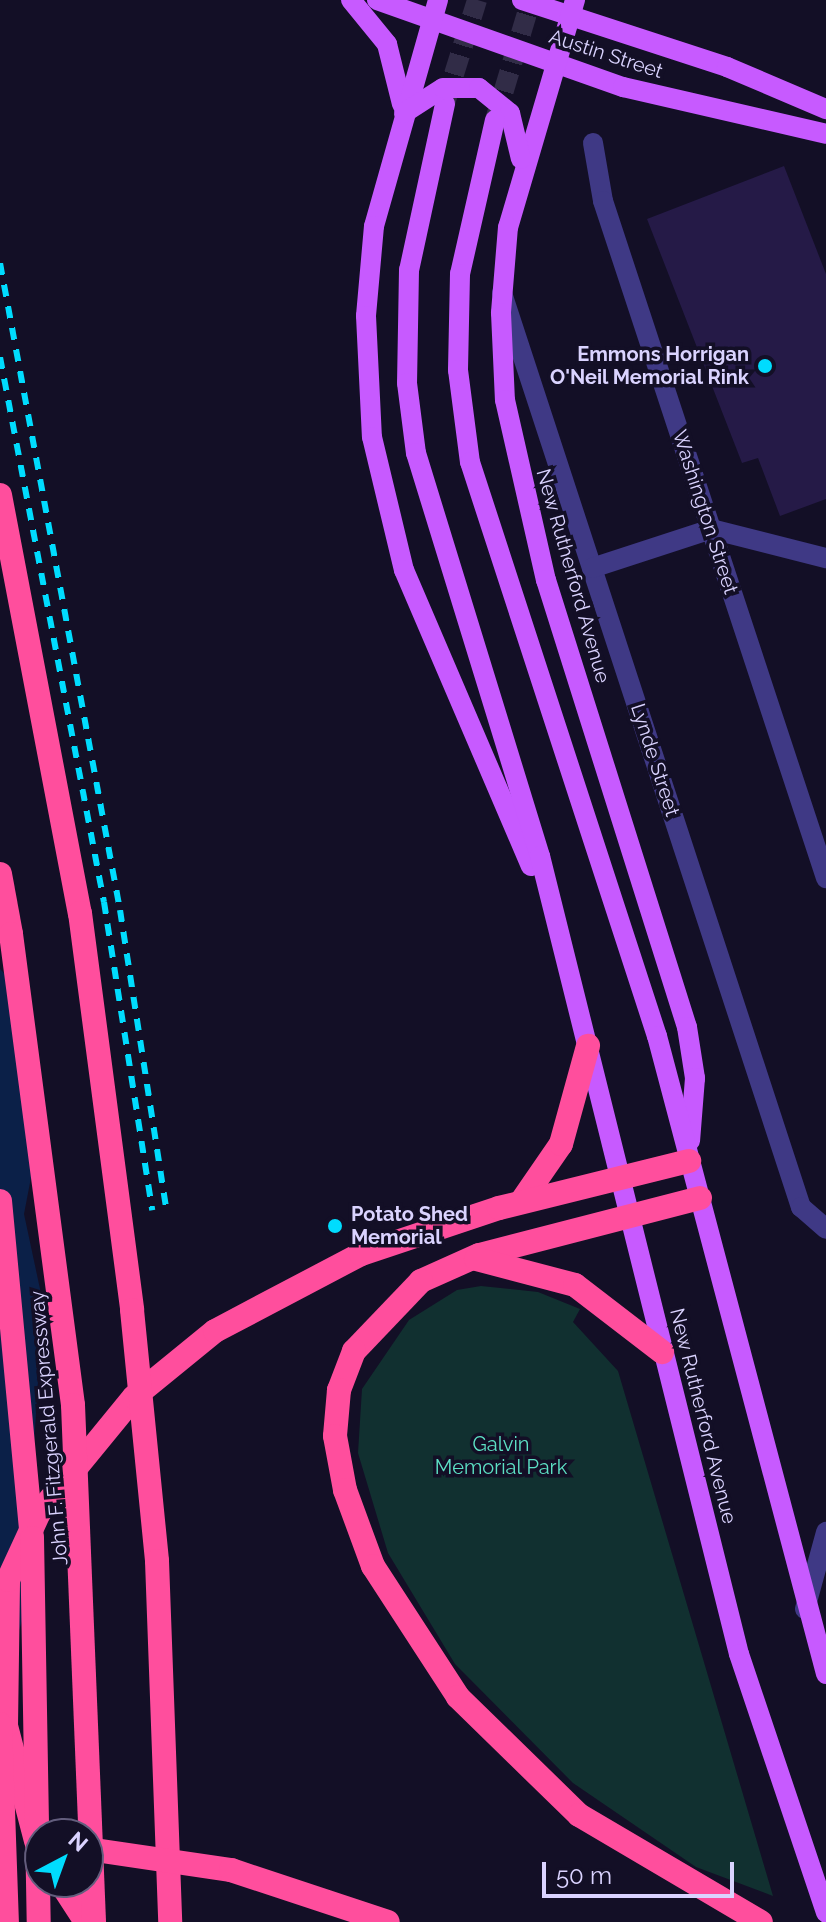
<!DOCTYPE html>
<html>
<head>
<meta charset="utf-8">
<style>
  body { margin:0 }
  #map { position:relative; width:826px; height:1922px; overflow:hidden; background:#130f26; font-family:Raleway,sans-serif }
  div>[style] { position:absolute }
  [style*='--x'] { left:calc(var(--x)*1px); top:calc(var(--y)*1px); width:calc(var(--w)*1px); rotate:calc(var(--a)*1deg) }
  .green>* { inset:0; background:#113030 }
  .water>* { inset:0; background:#0b2048 }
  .building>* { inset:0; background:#251a47 }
  .major-tunnel>* { height:20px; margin-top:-10px; transform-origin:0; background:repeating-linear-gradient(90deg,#312c47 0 20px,transparent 0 30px) }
  .minor>* { height:20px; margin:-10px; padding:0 10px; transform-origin:10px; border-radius:10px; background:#3f3985 }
  .major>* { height:20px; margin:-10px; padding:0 10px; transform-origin:10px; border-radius:10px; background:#c75aff }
  .highway>* { height:24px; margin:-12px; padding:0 12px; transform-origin:12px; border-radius:12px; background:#ff4e9d }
  .rail>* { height:6px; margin-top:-3px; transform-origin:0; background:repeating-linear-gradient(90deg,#00dcfe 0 12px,transparent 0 22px) }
  .highway-bridge>* { height:24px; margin:-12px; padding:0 12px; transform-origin:12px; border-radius:12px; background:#ff4e9d }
  .dots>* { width:22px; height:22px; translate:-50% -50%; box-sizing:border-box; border:4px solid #130f26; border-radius:50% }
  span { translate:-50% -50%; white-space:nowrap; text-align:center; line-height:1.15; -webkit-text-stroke:7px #130f26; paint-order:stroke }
  .street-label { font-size:20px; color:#dad3ff }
  .poi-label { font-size:20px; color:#dad3ff; font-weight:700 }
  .right { translate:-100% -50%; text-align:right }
  .left { translate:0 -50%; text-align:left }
  .park-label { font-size:20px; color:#5de1c5 }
  .north { position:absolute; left:24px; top:1818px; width:80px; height:80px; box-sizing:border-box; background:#130f26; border:2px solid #635d7d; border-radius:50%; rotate:41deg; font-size:22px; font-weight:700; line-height:32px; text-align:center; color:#dad3ff }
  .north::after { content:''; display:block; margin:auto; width:28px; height:36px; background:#00dcfe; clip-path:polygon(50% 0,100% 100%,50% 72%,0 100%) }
  .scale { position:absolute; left:542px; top:1862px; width:192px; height:36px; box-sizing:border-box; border:4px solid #dad3ff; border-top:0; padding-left:10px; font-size:24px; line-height:28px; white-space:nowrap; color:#dad3ff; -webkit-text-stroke:6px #130f26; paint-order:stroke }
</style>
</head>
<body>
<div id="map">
  <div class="green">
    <i style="clip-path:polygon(481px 1286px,538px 1292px,580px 1309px,573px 1322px,618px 1371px,773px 1896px,696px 1867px,573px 1783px,455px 1664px,388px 1553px,358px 1453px,362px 1389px,409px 1320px,457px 1290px)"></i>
  </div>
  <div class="water">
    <i style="clip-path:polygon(0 969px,10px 979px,33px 1167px,24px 1214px,43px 1303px,23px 1618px,0 1689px)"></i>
  </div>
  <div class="building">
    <i style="clip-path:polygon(784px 166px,826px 274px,826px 499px,780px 516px,758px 458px,742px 463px,647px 219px)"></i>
  </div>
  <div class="major-tunnel">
    <i style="--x:445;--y:103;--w:108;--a:-72.7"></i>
    <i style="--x:495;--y:120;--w:125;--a:-73.3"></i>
  </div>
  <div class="minor">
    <i style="--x:593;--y:143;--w:59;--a:80.2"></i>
    <i style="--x:603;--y:201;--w:713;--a:71.77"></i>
    <i style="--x:502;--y:293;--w:962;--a:71.89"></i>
    <i style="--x:801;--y:1207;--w:33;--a:41"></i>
    <i style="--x:592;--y:568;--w:125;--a:-18.1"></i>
    <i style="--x:711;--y:529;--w:119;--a:14.2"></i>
    <i style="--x:805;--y:1609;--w:80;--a:-74.7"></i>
  </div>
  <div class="major">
    <i style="--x:351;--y:0;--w:57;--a:50.7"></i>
    <i style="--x:387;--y:44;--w:62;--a:76"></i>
    <i style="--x:377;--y:0;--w:261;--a:19.5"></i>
    <i style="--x:623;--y:87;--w:208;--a:13"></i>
    <i style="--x:438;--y:0;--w:235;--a:105.8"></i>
    <i style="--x:374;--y:226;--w:90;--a:95.1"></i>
    <i style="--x:366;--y:316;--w:121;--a:87.2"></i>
    <i style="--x:372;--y:437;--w:137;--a:76.5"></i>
    <i style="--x:404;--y:570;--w:322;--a:66.8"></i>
    <i style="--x:522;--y:0;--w:216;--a:18.1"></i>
    <i style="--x:727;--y:67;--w:108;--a:23"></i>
    <i style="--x:575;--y:0;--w:237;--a:106.4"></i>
    <i style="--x:508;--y:227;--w:86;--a:94.7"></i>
    <i style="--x:501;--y:313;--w:87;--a:87.4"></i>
    <i style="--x:505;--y:400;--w:185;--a:77.2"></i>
    <i style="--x:546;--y:580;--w:469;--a:72.5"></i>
    <i style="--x:687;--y:1027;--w:52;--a:81.1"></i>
    <i style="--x:695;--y:1078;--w:63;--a:94.5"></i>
    <i style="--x:445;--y:104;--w:170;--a:102.2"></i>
    <i style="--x:409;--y:270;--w:113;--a:91"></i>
    <i style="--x:407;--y:383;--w:71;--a:82.7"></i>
    <i style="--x:416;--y:453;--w:422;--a:72.9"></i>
    <i style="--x:540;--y:856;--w:822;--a:76"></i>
    <i style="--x:739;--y:1654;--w:273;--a:71.4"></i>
    <i style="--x:404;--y:113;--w:46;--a:-32.7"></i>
    <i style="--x:443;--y:88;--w:36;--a:0"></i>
    <i style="--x:479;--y:88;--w:40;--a:39"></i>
    <i style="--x:510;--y:113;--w:47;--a:76.6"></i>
    <i style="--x:495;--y:120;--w:158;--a:102.8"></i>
    <i style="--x:460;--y:274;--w:96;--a:91.2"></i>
    <i style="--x:458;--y:370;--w:93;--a:82.6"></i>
    <i style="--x:470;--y:462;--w:604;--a:71.96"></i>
    <i style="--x:657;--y:1036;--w:660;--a:75.16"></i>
  </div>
  <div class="highway">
    <i style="--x:0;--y:495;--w:426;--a:79.2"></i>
    <i style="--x:80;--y:913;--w:400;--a:82.5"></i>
    <i style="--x:0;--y:874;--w:61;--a:79.6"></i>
    <i style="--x:700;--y:1198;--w:228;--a:165.5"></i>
    <i style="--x:479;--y:1255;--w:64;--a:155.9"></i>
    <i style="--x:421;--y:1281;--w:97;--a:133.7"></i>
    <i style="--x:354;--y:1351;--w:42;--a:111"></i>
    <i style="--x:339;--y:1390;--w:46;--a:95"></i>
    <i style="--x:335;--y:1436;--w:55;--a:79.5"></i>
    <i style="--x:345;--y:1490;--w:81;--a:69.8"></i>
    <i style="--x:373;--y:1566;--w:156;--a:57"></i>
    <i style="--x:458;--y:1697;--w:169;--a:44.3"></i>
    <i style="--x:579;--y:1815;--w:211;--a:30.5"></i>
    <i style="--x:521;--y:1202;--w:70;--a:-55.4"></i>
    <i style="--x:561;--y:1144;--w:102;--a:-74.6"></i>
    <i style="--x:476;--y:1259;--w:102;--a:14.7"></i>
    <i style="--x:575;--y:1285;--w:110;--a:37.6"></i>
    <i style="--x:36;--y:1841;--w:119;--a:-104.6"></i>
    <i style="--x:6;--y:1726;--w:146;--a:-89.2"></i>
    <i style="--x:8;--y:1580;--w:74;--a:-65.2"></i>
    <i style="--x:39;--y:1513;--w:150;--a:-50.7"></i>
    <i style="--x:134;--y:1397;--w:104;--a:-39.2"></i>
    <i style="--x:215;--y:1331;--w:165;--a:-27.8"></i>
    <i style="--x:361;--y:1254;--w:145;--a:-18.4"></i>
    <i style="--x:499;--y:1208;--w:196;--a:-13.9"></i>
    <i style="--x:60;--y:1882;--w:48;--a:57"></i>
  </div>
  <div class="rail">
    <i style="--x:0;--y:263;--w:658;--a:79.49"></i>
    <i style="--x:120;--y:910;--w:302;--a:81.2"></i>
    <i style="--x:0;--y:357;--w:555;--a:79.2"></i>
    <i style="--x:104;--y:902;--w:312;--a:81.1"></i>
  </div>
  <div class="highway-bridge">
    <i style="--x:11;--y:934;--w:475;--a:82.5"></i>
    <i style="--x:73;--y:1405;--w:517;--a:87.67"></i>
    <i style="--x:0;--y:1201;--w:339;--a:84.6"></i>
    <i style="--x:32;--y:1538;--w:384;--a:89"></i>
    <i style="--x:132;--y:1310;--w:252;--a:84.3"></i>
    <i style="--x:157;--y:1561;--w:361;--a:87.9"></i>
    <i style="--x:0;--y:1724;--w:198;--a:88"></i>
    <i style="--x:88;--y:1849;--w:145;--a:8.4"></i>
    <i style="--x:231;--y:1870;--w:165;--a:18.3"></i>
  </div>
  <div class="dots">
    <i style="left:765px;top:366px;background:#00dcfe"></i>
    <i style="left:335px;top:1226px;background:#00dcfe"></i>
  </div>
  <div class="street-label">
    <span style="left:606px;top:54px;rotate:18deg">Austin Street</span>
    <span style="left:705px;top:512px;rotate:72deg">Washington Street</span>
    <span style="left:573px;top:576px;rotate:74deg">New Rutherford Avenue</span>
    <span style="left:655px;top:760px;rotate:72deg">Lynde Street</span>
    <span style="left:703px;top:1416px;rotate:76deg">New Rutherford Avenue</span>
    <span style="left:49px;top:1428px;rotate:-95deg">John F. Fitzgerald Expressway</span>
  </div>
  <div class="poi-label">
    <span class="right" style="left:749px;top:366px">Emmons Horrigan<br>O'Neil Memorial Rink</span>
    <span class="left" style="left:351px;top:1226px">Potato Shed<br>Memorial</span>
  </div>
  <div class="park-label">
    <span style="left:501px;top:1456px">Galvin<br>Memorial Park</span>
  </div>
  <div class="north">N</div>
  <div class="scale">50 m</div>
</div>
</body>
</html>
